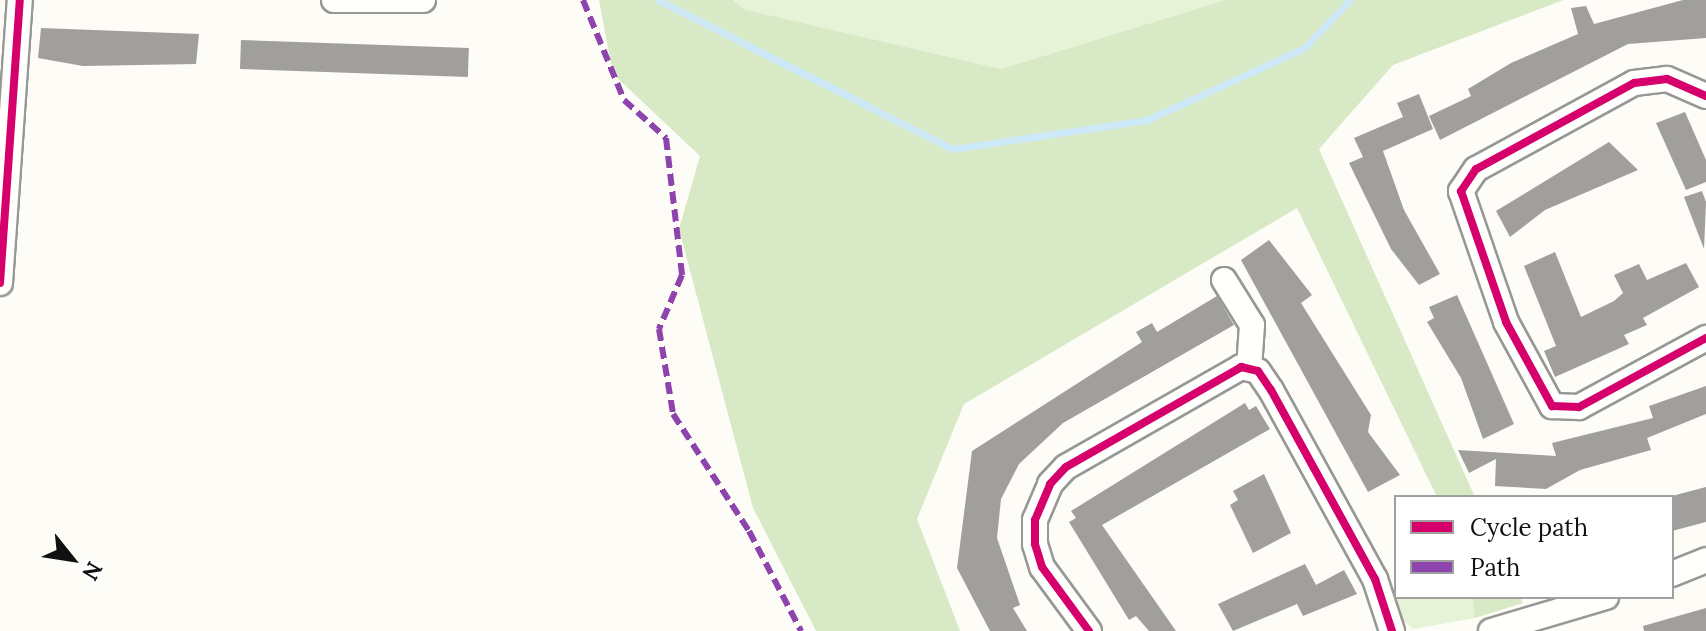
<!DOCTYPE html>
<html>
<head>
<meta charset="utf-8">
<style>
  body { margin:0 }
  #map { position:relative; width:1706px; height:631px; overflow:hidden; background:#fdfcf7; font-family:Lora,serif }
  div>[style] { position:absolute }
  [style*='--x'] { left:calc(var(--x)*1px); top:calc(var(--y)*1px); width:calc(var(--w)*1px); rotate:calc(var(--a)*1deg) }
  .green>* { inset:0; background:#e7f3d7 }
  .forest>* { inset:0; background:#d8eac5 }
  .stream>* { height:7px; margin:-3.5px; padding:0 3.5px; transform-origin:3.5px; border-radius:3.5px; background:#cde8f7 }
  .building>* { inset:0; background:#a19f9c; transform-origin:0 0 }
  .roads { filter:drop-shadow(2px 0 #979795) drop-shadow(-2px 0 #979795) drop-shadow(0 2px #979795) drop-shadow(0 -2px #979795) }
  .minor>* { height:24px; margin:-12px; padding:0 12px; transform-origin:12px; border-radius:12px; background:#fffffe }
  .quiet>* { height:6px; margin-top:-3px; transform-origin:0; background:repeating-linear-gradient(90deg,#8e44ad 0 12px,transparent 0 18px) }
  .cycleway>* { height:8px; margin:-4px; padding:0 4px; transform-origin:4px; border-radius:4px; background:#d6006c }
  span { translate:-50% -50%; white-space:nowrap; text-align:center; line-height:1.15; -webkit-text-stroke:8px #fff; paint-order:stroke }
  .legend { position:absolute; left:1394px; top:495px; width:280px; height:104px; box-sizing:border-box; background:#fff; border:2px solid #a0a0a0; margin:0; padding:10px 14px; list-style:none; font-size:24px; color:#111 }
  .legend li { display:flex; align-items:center; gap:16px; height:40px }
  .legend b { width:40px; border:2px solid #a0a0a0 }
  .north { position:absolute; left:32px; top:519px; width:80px; height:80px; -webkit-text-stroke:6px #fff; paint-order:stroke; rotate:120deg; font-size:22px; font-weight:700; line-height:32px; text-align:center; color:#111 }
  .north::after { content:''; display:block; margin:auto; width:28px; height:36px; background:#111; clip-path:polygon(50% 0,100% 100%,50% 72%,0 100%) }
</style>
</head>
<body>
<div id="map">
  <div class="green">
    <i style="clip-path:polygon(733px 0,1225px 0,1001px 69px,743px 9px)"></i>
    <i style="clip-path:polygon(1396px 590px,1396px 597px,1472px 597px,1475px 618px,1413px 629px,1399px 617px,1392px 592px)"></i>
  </div>
  <div class="forest">
    <i style="clip-path:polygon(599px 0,733px 0,743px 9px,1001px 69px,1225px 0,1563px 0,1393px 65px,1319px 149px,1475px 497px,1437px 497px,1297px 208px,964px 404px,917px 519px,960px 631px,816px 631px,753px 508px,679px 229px,700px 156px,613px 74px)"></i>
    <i style="clip-path:polygon(1472px 597px,1520px 597px,1523px 603px,1475px 618px)"></i>
  </div>
  <div class="stream">
    <i style="--x:658;--y:0;--w:330;--a:26.8"></i>
    <i style="--x:953;--y:149;--w:196;--a:-8.5"></i>
    <i style="--x:1147;--y:120;--w:173;--a:-24.6"></i>
    <i style="--x:1304;--y:48;--w:66;--a:-46.2"></i>
  </div>
  <div class="building">
    <i style="clip-path:polygon(1683px 0,1706px 0,1706px 38px,1628px 44px,1440px 140px,1429px 116px,1471px 96px,1468px 89px,1511px 63px,1578px 34px,1571px 8px,1586px 6px,1594px 24px)"></i>
    <i style="clip-path:polygon(41px 28px,199px 34px,196px 64px,83px 66px,38px 58px)"></i>
    <i style="left:241px;top:40px;width:228px;height:29px;rotate:2deg"></i>
    <i style="clip-path:polygon(1419px 94px,1433px 129px,1383px 151px,1404px 210px,1440px 274px,1419px 285px,1391px 249px,1349px 163px,1363px 157px,1354px 138px,1403px 117px,1397px 103px)"></i>
    <i style="clip-path:polygon(1685px 112px,1706px 160px,1706px 182px,1686px 190px,1656px 123px)"></i>
    <i style="clip-path:polygon(1609px 142px,1638px 170px,1545px 210px,1510px 237px,1496px 211px)"></i>
    <i style="clip-path:polygon(1702px 191px,1706px 202px,1704px 249px,1684px 197px)"></i>
    <i style="clip-path:polygon(1269px 240px,1312px 295px,1301px 303px,1371px 415px,1368px 432px,1400px 475px,1368px 492px,1241px 260px)"></i>
    <i style="clip-path:polygon(1555px 252px,1581px 317px,1614px 301px,1623px 293px,1614px 275px,1639px 264px,1647px 280px,1686px 263px,1699px 287px,1643px 318px,1647px 325px,1624px 335px,1629px 344px,1555px 377px,1544px 351px,1556px 346px,1524px 266px)"></i>
    <i style="clip-path:polygon(1457px 295px,1514px 424px,1483px 439px,1461px 378px,1427px 322px,1434px 318px,1429px 307px)"></i>
    <i style="clip-path:polygon(1217px 296px,1234px 325px,1063px 423px,1019px 464px,1001px 499px,997px 538px,1020px 605px,1013px 608px,1027px 631px,990px 631px,957px 568px,972px 451px,1142px 342px,1136px 332px,1152px 323px,1157px 332px)"></i>
    <i style="clip-path:polygon(1706px 386px,1706px 414px,1647px 438px,1651px 450px,1580px 470px,1546px 489px,1495px 486px,1496px 459px,1469px 473px,1458px 450px,1556px 456px,1552px 443px,1653px 418px,1649px 406px)"></i>
    <i style="clip-path:polygon(1245px 403px,1249px 410px,1256px 406px,1270px 429px,1102px 525px,1176px 631px,1149px 631px,1136px 616px,1129px 620px,1069px 522px,1076px 518px,1071px 511px)"></i>
    <i style="clip-path:polygon(1264px 474px,1291px 533px,1253px 553px,1230px 505px,1238px 500px,1233px 491px)"></i>
    <i style="clip-path:polygon(1706px 487px,1706px 522px,1672px 531px,1672px 496px)"></i>
    <i style="clip-path:polygon(1305px 564px,1316px 585px,1344px 570px,1357px 594px,1303px 616px,1297px 604px,1233px 631px,1218px 604px)"></i>
    <i style="clip-path:polygon(1706px 608px,1706px 631px,1644px 631px,1643px 626px)"></i>
  </div>
  <div class="roads">
    <div class="minor">
      <i style="--x:334;--y:0;--w:89;--a:0"></i>
      <i style="--x:1706;--y:96;--w:43;--a:-156.4"></i>
      <i style="--x:1667;--y:79;--w:33;--a:173"></i>
      <i style="--x:1634;--y:83;--w:180;--a:151.4"></i>
      <i style="--x:1476;--y:169;--w:27;--a:124"></i>
      <i style="--x:1461;--y:191;--w:139;--a:71"></i>
      <i style="--x:1506;--y:322;--w:96;--a:61.3"></i>
      <i style="--x:1552;--y:406;--w:27;--a:2"></i>
      <i style="--x:1579;--y:407;--w:145;--a:-28.5"></i>
      <i style="--x:1224;--y:280;--w:53;--a:58.1"></i>
      <i style="--x:1252;--y:325;--w:43;--a:94"></i>
      <i style="--x:0;--y:283;--w:284;--a:-86"></i>
      <i style="--x:1672;--y:574;--w:37;--a:-22"></i>
      <i style="--x:1089;--y:631;--w:79;--a:-126.3"></i>
      <i style="--x:1042;--y:567;--w:24;--a:-107"></i>
      <i style="--x:1035;--y:544;--w:24;--a:-90"></i>
      <i style="--x:1035;--y:520;--w:39;--a:-67"></i>
      <i style="--x:1050;--y:484;--w:23;--a:-47"></i>
      <i style="--x:1066;--y:467;--w:202;--a:-29.7"></i>
      <i style="--x:1241;--y:367;--w:17;--a:13"></i>
      <i style="--x:1258;--y:371;--w:23;--a:56"></i>
      <i style="--x:1271;--y:390;--w:216;--a:61.2"></i>
      <i style="--x:1375;--y:579;--w:55;--a:71.9"></i>
      <i style="--x:1491;--y:631;--w:120;--a:-16.5"></i>
    </div>
  </div>
  <div class="quiet">
    <i style="--x:583;--y:0;--w:108;--a:67.7"></i>
    <i style="--x:624;--y:100;--w:57;--a:42.1"></i>
    <i style="--x:666;--y:138;--w:138;--a:83.3"></i>
    <i style="--x:682;--y:275;--w:59;--a:113.1"></i>
    <i style="--x:659;--y:329;--w:86;--a:80.6"></i>
    <i style="--x:673;--y:414;--w:140;--a:57"></i>
    <i style="--x:749;--y:531;--w:113;--a:62.5"></i>
  </div>
  <div class="cycleway">
    <i style="--x:1706;--y:96;--w:43;--a:-156.4"></i>
    <i style="--x:1667;--y:79;--w:33;--a:173"></i>
    <i style="--x:1634;--y:83;--w:180;--a:151.4"></i>
    <i style="--x:1476;--y:169;--w:27;--a:124"></i>
    <i style="--x:1461;--y:191;--w:139;--a:71"></i>
    <i style="--x:1506;--y:322;--w:96;--a:61.3"></i>
    <i style="--x:1552;--y:406;--w:27;--a:2"></i>
    <i style="--x:1579;--y:407;--w:145;--a:-28.5"></i>
    <i style="--x:0;--y:283;--w:284;--a:-86"></i>
    <i style="--x:1089;--y:631;--w:79;--a:-126.3"></i>
    <i style="--x:1042;--y:567;--w:24;--a:-107"></i>
    <i style="--x:1035;--y:544;--w:24;--a:-90"></i>
    <i style="--x:1035;--y:520;--w:39;--a:-67"></i>
    <i style="--x:1050;--y:484;--w:23;--a:-47"></i>
    <i style="--x:1066;--y:467;--w:202;--a:-29.7"></i>
    <i style="--x:1241;--y:367;--w:17;--a:13"></i>
    <i style="--x:1258;--y:371;--w:23;--a:56"></i>
    <i style="--x:1271;--y:390;--w:216;--a:61.2"></i>
    <i style="--x:1375;--y:579;--w:55;--a:71.9"></i>
  </div>
  <ul class="legend">
  <li><b style="height:10px;background:#d6006c"></b>Cycle path</li>
  <li><b style="height:10px;background:#8e44ad"></b>Path</li>
  </ul>
  <div class="north">N</div>
</div>
</body>
</html>
